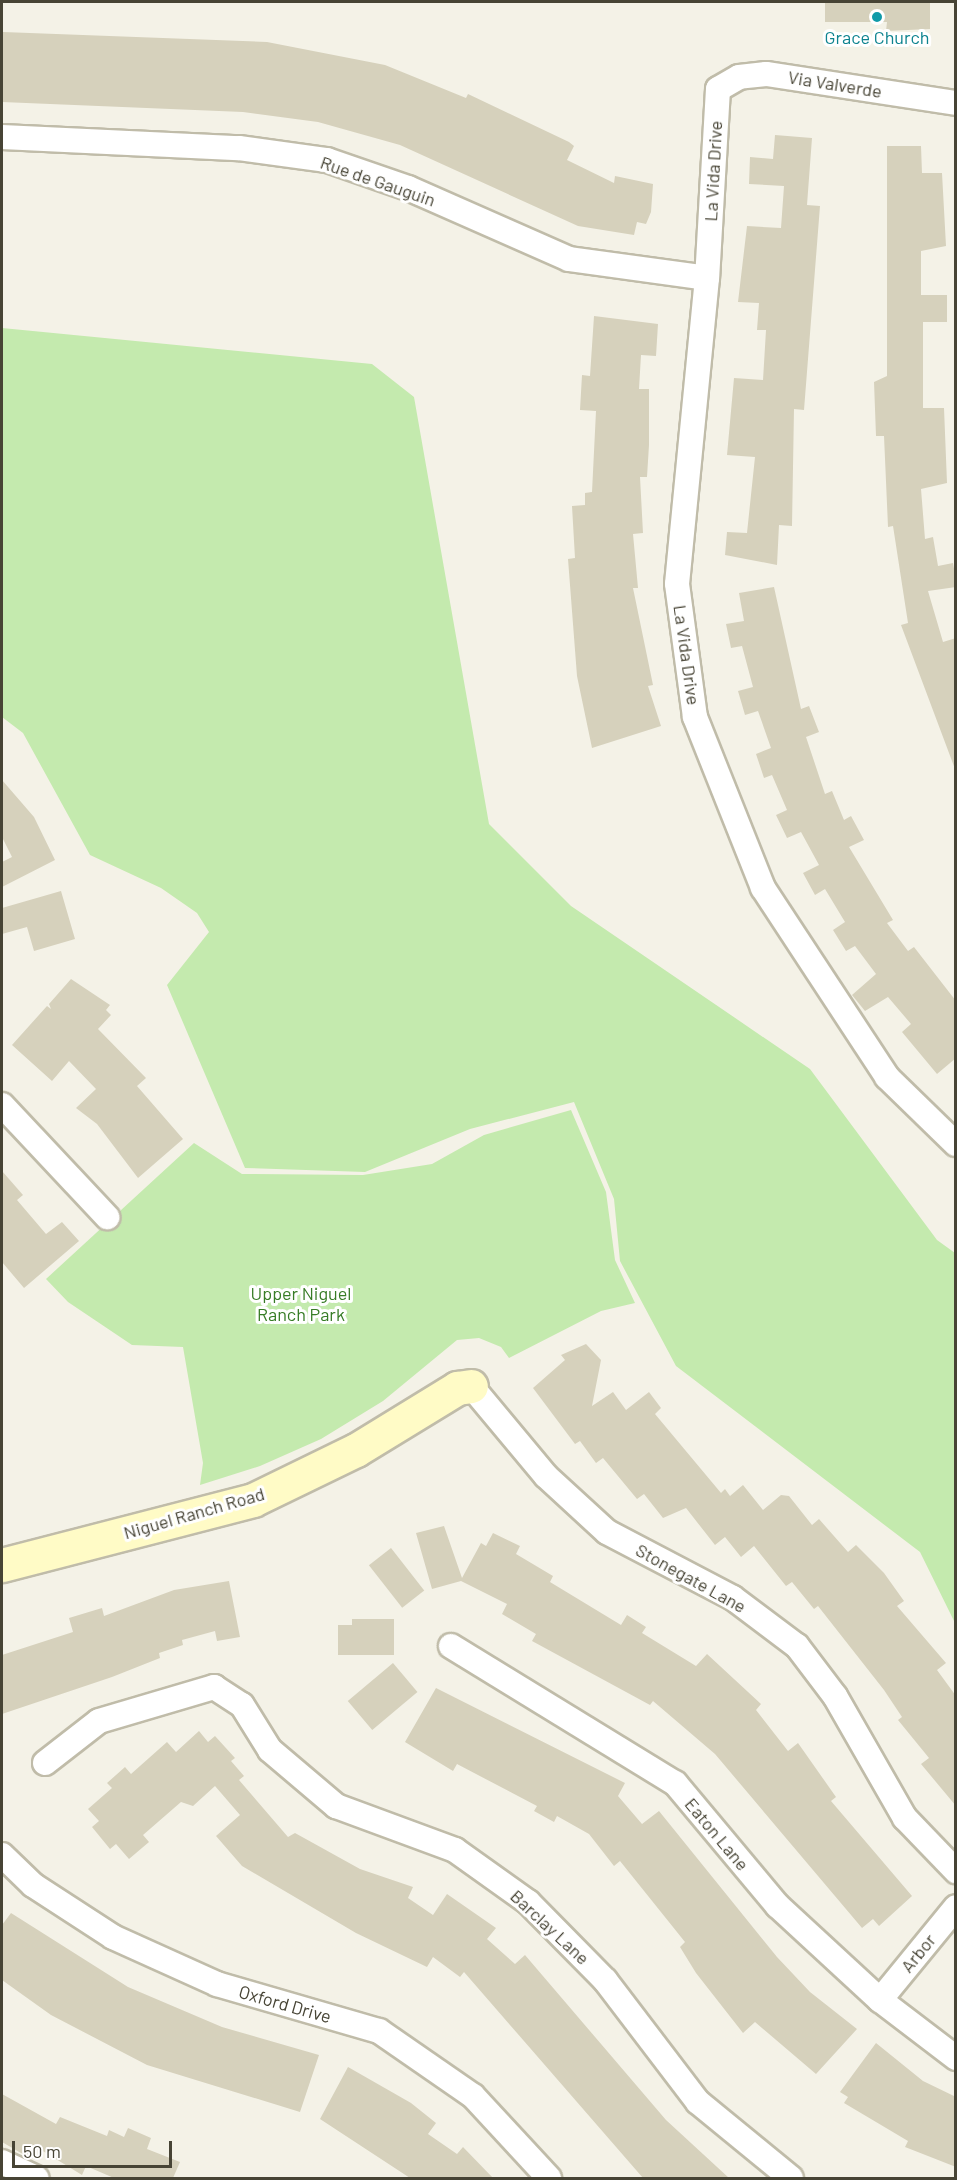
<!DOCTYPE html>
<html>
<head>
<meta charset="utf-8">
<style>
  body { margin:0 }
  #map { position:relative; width:957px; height:2180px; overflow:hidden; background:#f4f2e7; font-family:Barlow,sans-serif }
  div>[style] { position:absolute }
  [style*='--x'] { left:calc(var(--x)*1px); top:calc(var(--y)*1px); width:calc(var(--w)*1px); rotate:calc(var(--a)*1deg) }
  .green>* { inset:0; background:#c4eaae }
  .building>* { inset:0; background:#d6d1bc; transform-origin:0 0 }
  .roads { filter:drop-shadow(2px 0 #c0bca9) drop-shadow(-2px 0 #c0bca9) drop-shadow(0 2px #c0bca9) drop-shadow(0 -2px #c0bca9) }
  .street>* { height:24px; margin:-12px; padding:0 12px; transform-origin:12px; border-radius:12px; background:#fff }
  .secondary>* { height:33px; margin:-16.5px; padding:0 16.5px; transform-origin:16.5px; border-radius:16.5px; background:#fffbc6 }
  .dots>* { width:16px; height:16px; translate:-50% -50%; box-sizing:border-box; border:3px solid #fff; border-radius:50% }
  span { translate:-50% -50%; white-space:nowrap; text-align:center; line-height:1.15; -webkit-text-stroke:6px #fff; paint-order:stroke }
  .culture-label { font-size:18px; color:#0d838f }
  .street-label { font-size:18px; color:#474435 }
  .park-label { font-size:18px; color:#377c26 }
  .frame { position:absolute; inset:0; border:3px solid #474435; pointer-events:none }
  .scale { position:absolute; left:12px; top:2141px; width:160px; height:27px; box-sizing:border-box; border:3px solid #474435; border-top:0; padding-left:8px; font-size:18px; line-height:21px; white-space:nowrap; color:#474435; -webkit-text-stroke:4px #fff; paint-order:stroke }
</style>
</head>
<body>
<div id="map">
  <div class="green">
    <i style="clip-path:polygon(2px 328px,372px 364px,414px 397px,489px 824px,571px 906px,810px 1069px,937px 1240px,955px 1253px,955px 1623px,920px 1552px,676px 1366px,620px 1261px,614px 1199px,574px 1102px,470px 1129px,365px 1172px,245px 1168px,167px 985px,209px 932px,197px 913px,161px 888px,90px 855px,23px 733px,2px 717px)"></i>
    <i style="clip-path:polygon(571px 1110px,606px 1192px,615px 1260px,635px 1303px,601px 1311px,509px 1358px,501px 1347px,479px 1338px,457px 1340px,383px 1401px,321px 1439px,260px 1466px,200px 1485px,203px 1463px,183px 1347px,132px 1345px,68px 1302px,46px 1279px,194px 1143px,242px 1174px,363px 1175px,432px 1164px,484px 1135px)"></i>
  </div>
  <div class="building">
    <i style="clip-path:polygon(825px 2px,930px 2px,930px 29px,886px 31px,887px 22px,825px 22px)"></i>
    <i style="clip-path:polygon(3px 32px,267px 42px,385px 65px,466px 98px,468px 94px,569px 142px,574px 146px,567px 160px,614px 183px,615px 176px,653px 184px,651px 212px,646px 224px,637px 222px,634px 235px,578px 226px,400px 145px,318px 122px,243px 112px,2px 102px)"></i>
    <i style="clip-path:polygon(775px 135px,812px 138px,807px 205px,820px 206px,804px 410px,794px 409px,792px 526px,779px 525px,777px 565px,725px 555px,727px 532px,747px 533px,755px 457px,727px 455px,734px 378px,763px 380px,766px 330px,757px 330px,759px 303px,738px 302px,747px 226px,781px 228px,784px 186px,749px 184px,750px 157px,773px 159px)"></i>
    <i style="clip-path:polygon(887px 146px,921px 146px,922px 173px,942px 173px,946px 246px,921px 251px,921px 295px,947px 295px,947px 322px,923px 322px,923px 408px,944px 408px,947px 483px,921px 489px,925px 539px,933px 537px,938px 566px,953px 563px,956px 580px,956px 587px,928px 591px,943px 642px,956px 638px,955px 769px,901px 625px,908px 623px,893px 526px,888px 527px,884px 436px,876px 436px,874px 382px,887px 376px)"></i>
    <i style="clip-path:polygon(594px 316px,658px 324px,656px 356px,641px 355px,639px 389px,649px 389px,649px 445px,647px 477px,640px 477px,643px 533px,633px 534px,638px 588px,633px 588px,653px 685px,648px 686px,661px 726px,592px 748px,577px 676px,568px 559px,575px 558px,572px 506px,585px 505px,585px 493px,592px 492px,596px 411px,580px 410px,582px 375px,590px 376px)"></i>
    <i style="clip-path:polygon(774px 587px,801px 709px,809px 706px,819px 732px,806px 737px,825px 794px,832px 791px,844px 820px,851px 816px,864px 840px,849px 847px,893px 920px,887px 923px,908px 951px,914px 947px,956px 1001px,956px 1058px,937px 1074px,902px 1032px,911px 1024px,888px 997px,865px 1011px,852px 995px,876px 974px,855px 946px,846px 951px,833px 930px,845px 922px,825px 889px,815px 895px,803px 873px,819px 865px,801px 832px,787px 838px,776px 815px,787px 810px,772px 775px,764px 778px,756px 754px,771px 748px,758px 711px,745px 715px,738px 691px,753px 687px,742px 646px,731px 648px,726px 624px,744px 621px,739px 593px)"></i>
    <i style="clip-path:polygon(2px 780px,34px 817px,55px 860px,2px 887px,2px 862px,12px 857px,2px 837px)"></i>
    <i style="clip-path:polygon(61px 891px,75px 939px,34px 951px,27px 927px,2px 934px,2px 908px)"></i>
    <i style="clip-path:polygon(71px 979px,110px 1005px,106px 1010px,111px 1015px,98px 1029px,146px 1078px,137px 1086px,183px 1139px,138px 1178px,97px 1124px,76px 1108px,96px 1089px,69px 1061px,52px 1081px,12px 1045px,47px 1006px,51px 1009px,49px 1004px)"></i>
    <i style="clip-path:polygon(2px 1171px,23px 1195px,17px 1200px,46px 1234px,62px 1222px,79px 1241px,24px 1288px,2px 1262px)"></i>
    <i style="clip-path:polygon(586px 1344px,601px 1360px,592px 1406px,613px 1392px,626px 1410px,649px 1392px,661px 1408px,655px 1414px,721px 1493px,725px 1489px,730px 1496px,743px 1485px,763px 1510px,781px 1495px,789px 1496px,812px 1525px,819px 1519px,848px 1552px,856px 1545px,884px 1573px,904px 1601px,897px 1606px,946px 1663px,937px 1670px,956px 1696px,956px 1806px,921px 1764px,929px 1758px,898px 1720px,902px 1717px,884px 1690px,818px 1606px,814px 1609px,792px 1582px,786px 1586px,754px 1546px,741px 1557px,725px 1537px,715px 1545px,686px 1508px,663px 1518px,644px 1494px,637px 1499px,603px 1458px,596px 1463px,580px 1441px,575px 1444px,533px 1388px,565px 1360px,561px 1355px)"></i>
    <i style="clip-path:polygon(444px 1526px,462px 1578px,481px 1543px,486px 1546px,493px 1533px,520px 1546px,516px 1554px,553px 1576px,550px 1582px,621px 1625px,627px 1615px,646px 1627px,642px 1633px,696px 1666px,707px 1654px,761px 1704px,756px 1710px,788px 1751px,798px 1743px,836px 1797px,831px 1801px,912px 1896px,879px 1926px,873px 1919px,862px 1928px,715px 1754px,653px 1701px,650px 1705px,532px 1641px,536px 1634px,502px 1614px,507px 1604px,461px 1581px,432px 1589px,416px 1533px)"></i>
    <i style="left:391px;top:1548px;width:54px;height:28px;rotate:52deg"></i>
    <i style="clip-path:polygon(229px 1581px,240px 1637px,217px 1641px,215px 1631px,182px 1640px,183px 1645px,159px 1653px,160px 1658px,112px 1677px,2px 1714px,2px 1655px,73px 1632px,69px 1618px,102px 1608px,104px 1616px,174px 1590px)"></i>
    <i style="clip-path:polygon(352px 1619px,394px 1619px,394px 1655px,338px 1655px,338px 1625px,352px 1625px)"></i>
    <i style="left:393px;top:1663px;width:38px;height:59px;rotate:50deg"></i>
    <i style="clip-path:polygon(436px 1688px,625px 1783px,618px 1796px,642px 1824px,659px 1811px,777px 1957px,810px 1992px,857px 2029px,816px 2074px,755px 2022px,743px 2033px,696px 1973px,680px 1947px,685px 1942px,620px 1861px,614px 1866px,589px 1834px,557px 1816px,554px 1822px,534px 1811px,537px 1806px,457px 1764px,453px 1771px,405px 1742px)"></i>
    <i style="clip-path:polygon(199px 1731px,208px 1742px,215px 1736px,235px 1758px,231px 1761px,244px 1776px,239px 1780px,288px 1837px,295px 1833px,360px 1869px,413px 1887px,408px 1898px,433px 1915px,447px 1894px,496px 1928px,487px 1939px,515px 1964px,525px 1955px,666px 2120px,729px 2178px,643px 2178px,464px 1972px,460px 1977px,433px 1957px,427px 1967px,356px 1933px,242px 1866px,216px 1836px,240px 1815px,215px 1786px,193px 1806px,181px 1802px,143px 1835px,149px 1842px,129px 1859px,116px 1844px,110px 1849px,92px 1827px,99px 1821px,88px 1809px,112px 1788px,107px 1783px,125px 1767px,131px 1774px,167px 1742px,176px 1752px)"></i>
    <i style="clip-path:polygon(11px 1913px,128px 1987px,222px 2027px,319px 2055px,300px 2112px,147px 2065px,51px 2015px,2px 1980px,2px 1925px)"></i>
    <i style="clip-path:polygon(876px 2043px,923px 2081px,956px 2097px,956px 2167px,905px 2147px,908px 2141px,844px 2103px,848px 2097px,840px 2092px)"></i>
    <i style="clip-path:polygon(348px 2067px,411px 2103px,436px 2123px,428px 2134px,457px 2154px,463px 2147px,493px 2178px,410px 2178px,320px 2119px)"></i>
    <i style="clip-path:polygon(2px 2094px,56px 2124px,60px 2117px,107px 2136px,109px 2130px,124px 2137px,128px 2128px,151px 2138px,147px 2149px,180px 2162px,173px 2178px,114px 2178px,86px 2166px,82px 2175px,33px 2145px,27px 2155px,21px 2153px,2px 2142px)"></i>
  </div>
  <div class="roads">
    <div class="street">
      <i style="--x:956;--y:103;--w:192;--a:-171.3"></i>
      <i style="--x:766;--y:74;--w:27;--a:174"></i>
      <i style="--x:739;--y:77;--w:24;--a:150"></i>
      <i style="--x:718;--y:89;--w:189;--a:93.3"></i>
      <i style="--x:707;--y:278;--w:307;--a:95.6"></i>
      <i style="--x:677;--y:584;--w:134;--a:82.3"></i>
      <i style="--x:695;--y:717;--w:184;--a:68.3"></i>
      <i style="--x:763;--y:888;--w:226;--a:56.7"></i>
      <i style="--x:887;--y:1077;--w:96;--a:44.2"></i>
      <i style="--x:2;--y:137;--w:237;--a:2.7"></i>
      <i style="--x:239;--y:148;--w:89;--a:7.8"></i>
      <i style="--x:327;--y:160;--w:86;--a:19.1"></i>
      <i style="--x:408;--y:188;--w:176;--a:23.8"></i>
      <i style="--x:569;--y:259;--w:139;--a:7.8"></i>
      <i style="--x:2;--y:1105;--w:154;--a:46.8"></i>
      <i style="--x:471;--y:1386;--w:117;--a:50.2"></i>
      <i style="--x:546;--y:1476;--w:83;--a:42.6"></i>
      <i style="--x:607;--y:1532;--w:142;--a:27.6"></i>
      <i style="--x:733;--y:1598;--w:80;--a:36.9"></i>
      <i style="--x:797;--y:1646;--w:63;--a:52.8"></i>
      <i style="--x:835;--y:1696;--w:141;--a:60.2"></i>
      <i style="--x:905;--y:1818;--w:74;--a:46.1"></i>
      <i style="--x:451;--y:1646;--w:263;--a:31.5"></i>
      <i style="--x:675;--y:1783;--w:160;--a:50.1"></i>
      <i style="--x:778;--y:1906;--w:139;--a:42.7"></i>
      <i style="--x:880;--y:2000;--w:96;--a:37.3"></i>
      <i style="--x:45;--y:1763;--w:68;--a:-37.9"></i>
      <i style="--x:99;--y:1721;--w:120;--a:-16.5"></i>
      <i style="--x:214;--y:1687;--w:33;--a:33"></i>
      <i style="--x:242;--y:1705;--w:53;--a:58.1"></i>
      <i style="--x:270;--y:1750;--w:87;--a:40.3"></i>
      <i style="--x:336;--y:1806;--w:127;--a:20.3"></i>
      <i style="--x:455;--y:1850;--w:90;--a:35.5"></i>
      <i style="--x:528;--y:1902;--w:110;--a:45.4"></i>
      <i style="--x:605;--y:1980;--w:153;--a:52.7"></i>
      <i style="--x:698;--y:2102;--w:120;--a:39.3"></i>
      <i style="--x:2;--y:1855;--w:43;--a:44.1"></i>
      <i style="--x:33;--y:1885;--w:95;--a:33"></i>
      <i style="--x:113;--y:1937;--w:114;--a:24.3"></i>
      <i style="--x:217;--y:1984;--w:169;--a:16.2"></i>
      <i style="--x:379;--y:2031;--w:114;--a:34.7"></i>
      <i style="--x:473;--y:2096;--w:112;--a:47.2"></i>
      <i style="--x:880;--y:2000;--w:120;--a:-50.7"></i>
      <i style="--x:2;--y:2162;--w:38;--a:25"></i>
    </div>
    <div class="secondary">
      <i style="--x:2;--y:1565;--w:259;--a:-14.5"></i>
      <i style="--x:253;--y:1500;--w:114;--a:-25.9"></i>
      <i style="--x:356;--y:1450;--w:119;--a:-31.5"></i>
      <i style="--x:457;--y:1388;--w:14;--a:-8"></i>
    </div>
  </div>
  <div class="dots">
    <i style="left:877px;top:17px;background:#0f9aa8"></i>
  </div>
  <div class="culture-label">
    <span style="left:877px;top:37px">Grace Church</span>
  </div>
  <div class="street-label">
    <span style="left:835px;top:84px;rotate:9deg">Via Valverde</span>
    <span style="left:713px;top:171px;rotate:-87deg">La Vida Drive</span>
    <span style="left:378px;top:181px;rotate:19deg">Rue de Gauguin</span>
    <span style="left:687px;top:655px;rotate:82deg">La Vida Drive</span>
    <span style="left:194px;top:1513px;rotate:-16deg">Niguel Ranch Road</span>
    <span style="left:691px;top:1578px;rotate:29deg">Stonegate Lane</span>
    <span style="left:717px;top:1834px;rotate:50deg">Eaton Lane</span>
    <span style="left:550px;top:1927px;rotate:43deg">Barclay Lane</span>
    <span style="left:918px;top:1953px;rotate:-51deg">Arbor</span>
    <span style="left:285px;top:2004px;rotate:16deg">Oxford Drive</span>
  </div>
  <div class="park-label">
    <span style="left:301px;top:1304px">Upper Niguel<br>Ranch Park</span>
  </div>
  <div class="frame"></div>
  <div class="scale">50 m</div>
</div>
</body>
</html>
